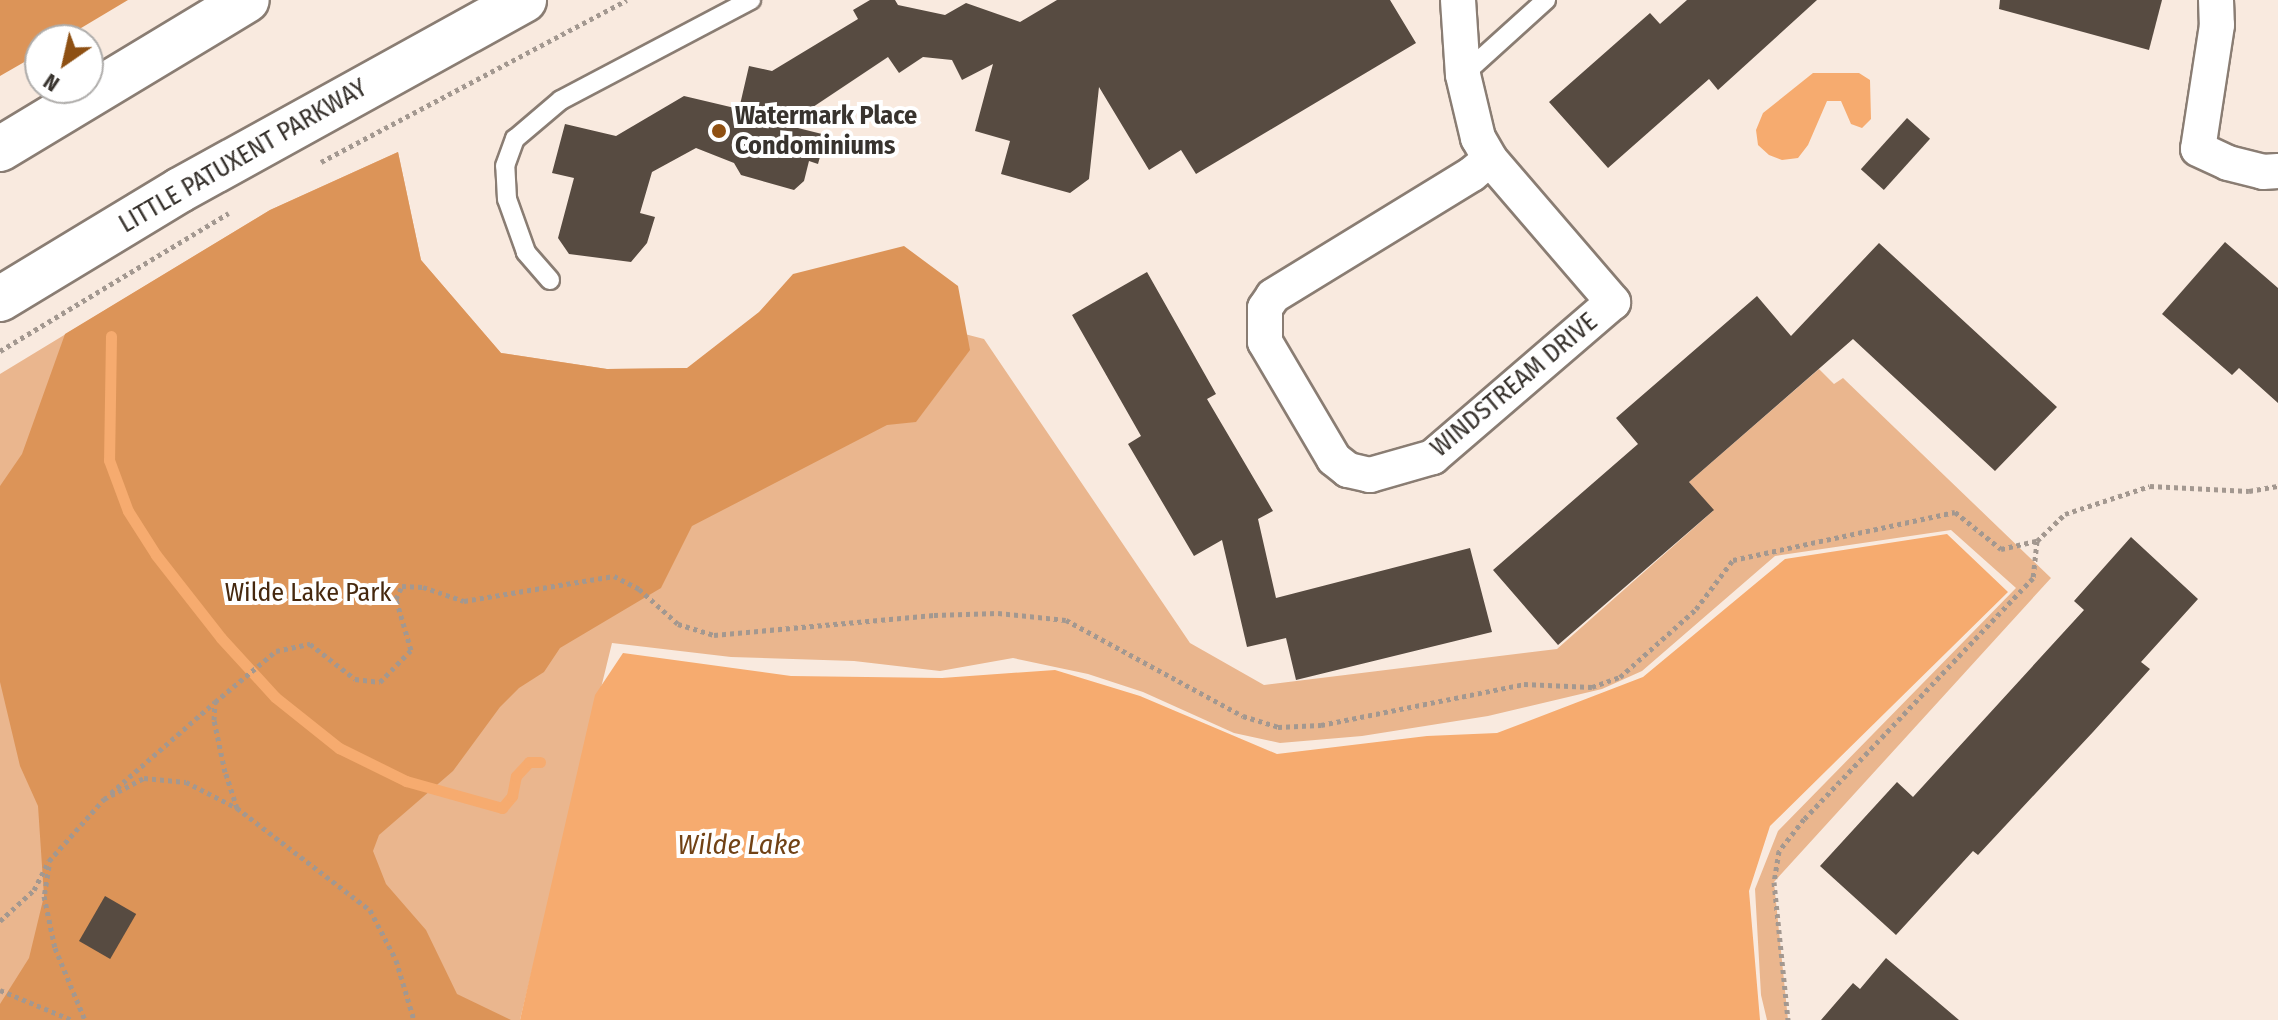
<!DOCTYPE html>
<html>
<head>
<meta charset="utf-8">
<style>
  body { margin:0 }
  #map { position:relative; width:2278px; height:1020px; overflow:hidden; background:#f9eadf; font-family:"Fira Sans Condensed",sans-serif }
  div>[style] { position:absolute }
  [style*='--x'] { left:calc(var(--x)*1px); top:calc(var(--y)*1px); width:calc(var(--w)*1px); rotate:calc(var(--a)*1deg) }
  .green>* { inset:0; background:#eab68e }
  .forest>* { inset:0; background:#dc9458 }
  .water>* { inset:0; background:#f6ab6f }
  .stream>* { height:11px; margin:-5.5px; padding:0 5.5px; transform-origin:5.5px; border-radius:5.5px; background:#f6ab6f }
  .building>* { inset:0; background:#574b41; transform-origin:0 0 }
  .path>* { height:5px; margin-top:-2.5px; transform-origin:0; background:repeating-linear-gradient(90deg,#a39890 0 4px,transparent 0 8px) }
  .roads { filter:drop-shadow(2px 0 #8a7d73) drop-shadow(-2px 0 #8a7d73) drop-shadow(0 2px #8a7d73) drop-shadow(0 -2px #8a7d73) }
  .service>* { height:18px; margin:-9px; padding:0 9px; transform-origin:9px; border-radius:9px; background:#fff }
  .minor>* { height:34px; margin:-17px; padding:0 17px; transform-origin:17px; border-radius:17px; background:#fff }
  .primary>* { height:44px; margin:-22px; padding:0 22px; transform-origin:22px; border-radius:22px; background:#fff }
  .dots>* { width:22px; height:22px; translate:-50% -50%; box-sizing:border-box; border:4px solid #fff; border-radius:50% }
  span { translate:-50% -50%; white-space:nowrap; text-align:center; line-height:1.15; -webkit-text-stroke:8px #fff; paint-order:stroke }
  .poi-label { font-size:26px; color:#38332e; font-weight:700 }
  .left { translate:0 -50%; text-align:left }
  .street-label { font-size:26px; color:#38332e }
  .park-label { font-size:26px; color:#46280e }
  .water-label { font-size:28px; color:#714215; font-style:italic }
  .north { position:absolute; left:24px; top:24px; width:80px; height:80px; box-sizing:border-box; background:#fff; border:2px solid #afadab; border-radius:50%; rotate:214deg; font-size:22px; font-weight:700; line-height:32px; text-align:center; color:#38332e }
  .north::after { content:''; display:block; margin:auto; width:28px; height:36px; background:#8e5013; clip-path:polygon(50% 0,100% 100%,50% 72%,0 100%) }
</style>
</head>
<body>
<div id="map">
  <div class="green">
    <i style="clip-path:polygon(398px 152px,421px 260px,501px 353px,607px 369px,687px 368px,903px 318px,984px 339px,1190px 643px,1264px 685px,1557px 649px,1713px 511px,1689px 482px,1819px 369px,1834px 384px,1843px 378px,2051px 578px,1774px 882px,1788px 1020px,1767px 1020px,1761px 995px,1755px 889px,1778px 831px,2016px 588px,1951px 530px,1775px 556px,1642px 671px,1602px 689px,1488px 716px,1362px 736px,1280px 743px,1234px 733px,1143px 692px,1088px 674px,1013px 658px,940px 671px,854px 661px,731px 657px,612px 643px,520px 1020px,0 1020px,0 374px,270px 210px)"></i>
  </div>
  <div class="forest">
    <i style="clip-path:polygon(0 0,128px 0,61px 40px,40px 40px,40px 53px,0 76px)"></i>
    <i style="clip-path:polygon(398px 152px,421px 260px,501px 353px,607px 369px,687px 368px,759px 312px,793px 274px,904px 246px,958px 286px,970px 350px,916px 422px,887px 425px,692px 526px,661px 588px,560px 648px,544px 672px,519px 688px,500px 707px,453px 771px,379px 835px,373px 851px,386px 884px,426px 930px,457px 994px,511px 1020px,0 1020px,0 1004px,29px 958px,44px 896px,38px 806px,20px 766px,0 682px,0 486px,22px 454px,65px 334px,270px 210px)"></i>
  </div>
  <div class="water">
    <i style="clip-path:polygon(1813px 73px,1859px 73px,1870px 80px,1871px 119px,1862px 128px,1851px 124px,1841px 101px,1827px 101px,1808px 145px,1798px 158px,1782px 160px,1769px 155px,1758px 145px,1756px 130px,1763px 113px)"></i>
    <i style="clip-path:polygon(1947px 534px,2008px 592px,1770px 826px,1749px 891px,1760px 1020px,520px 1020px,595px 695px,623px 653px,791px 676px,942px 678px,1055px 670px,1140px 696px,1277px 754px,1427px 736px,1497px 733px,1643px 677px,1785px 559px)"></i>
  </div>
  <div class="stream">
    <i style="--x:111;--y:336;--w:124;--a:90.9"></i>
    <i style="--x:109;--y:460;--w:54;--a:69.6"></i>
    <i style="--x:128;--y:511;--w:52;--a:57.5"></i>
    <i style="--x:156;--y:555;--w:105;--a:51.9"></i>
    <i style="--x:221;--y:638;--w:80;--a:47.5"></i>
    <i style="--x:275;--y:697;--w:82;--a:38.6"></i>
    <i style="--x:339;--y:748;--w:75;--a:26.2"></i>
    <i style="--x:406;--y:781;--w:100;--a:15.7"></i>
    <i style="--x:502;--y:808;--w:16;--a:-50"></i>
    <i style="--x:512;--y:796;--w:20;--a:-79"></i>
    <i style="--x:516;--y:776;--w:19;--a:-47"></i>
    <i style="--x:529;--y:762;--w:11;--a:0"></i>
  </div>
  <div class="building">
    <i style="clip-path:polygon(870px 0,895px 0,898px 5px,945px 15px,966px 3px,1020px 22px,1057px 0,1390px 0,1416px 43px,1196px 174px,1181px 150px,1149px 170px,1099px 87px,1089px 179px,1070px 193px,1001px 174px,1010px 141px,975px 131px,993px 64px,962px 80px,952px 60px,923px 57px,899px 73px,888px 57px,786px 125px,826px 135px,818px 164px,809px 161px,804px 181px,794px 190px,741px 175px,734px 163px,696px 148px,652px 172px,640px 213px,655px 217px,647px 243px,631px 262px,569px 254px,558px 238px,574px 178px,552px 173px,565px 124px,616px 136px,684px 96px,739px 109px,749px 66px,772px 71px,858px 19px,853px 10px)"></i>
    <i style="clip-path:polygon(1687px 0,1817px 0,1718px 90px,1709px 79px,1608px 168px,1549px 102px,1650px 13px,1660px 24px)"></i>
    <i style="clip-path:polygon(2000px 0,2162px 0,2149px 50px,1999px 9px)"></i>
    <i style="left:1907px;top:118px;width:31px;height:69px;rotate:42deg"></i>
    <i style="clip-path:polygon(2225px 242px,2278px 288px,2278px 403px,2239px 368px,2232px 375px,2162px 314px)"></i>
    <i style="clip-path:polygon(1879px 243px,2057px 407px,1995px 471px,1853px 339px,1689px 482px,1714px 510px,1558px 645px,1493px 570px,1638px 444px,1616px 418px,1757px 296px,1791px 336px)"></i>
    <i style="clip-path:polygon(1147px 272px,1216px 394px,1207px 399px,1273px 511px,1258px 519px,1276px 598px,1470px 548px,1492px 632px,1296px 680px,1286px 638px,1247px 647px,1222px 540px,1194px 556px,1128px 444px,1141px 436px,1072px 315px)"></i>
    <i style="clip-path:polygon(2131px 537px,2198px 599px,2141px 662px,2150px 669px,2093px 732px,1978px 855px,1973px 851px,1896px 935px,1820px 866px,1897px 782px,1913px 797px,2084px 610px,2074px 601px)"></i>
    <i style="left:105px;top:896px;width:36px;height:52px;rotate:30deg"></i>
    <i style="clip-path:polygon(1886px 958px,1959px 1020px,1821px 1020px,1853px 983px,1860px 989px)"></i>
  </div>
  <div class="path">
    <i style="--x:321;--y:162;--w:346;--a:-27.9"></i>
    <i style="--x:0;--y:351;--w:267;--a:-31.1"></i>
    <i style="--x:2037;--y:541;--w:39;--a:-44"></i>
    <i style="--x:2065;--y:514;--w:89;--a:-18.2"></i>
    <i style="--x:2150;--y:486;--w:99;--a:2.9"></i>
    <i style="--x:2249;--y:491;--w:29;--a:-10"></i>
    <i style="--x:111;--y:793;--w:138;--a:-41.2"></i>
    <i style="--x:237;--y:808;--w:38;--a:-108"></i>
    <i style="--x:225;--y:772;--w:53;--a:-101.9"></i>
    <i style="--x:214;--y:720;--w:18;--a:-87"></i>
    <i style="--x:215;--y:702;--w:80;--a:-39.9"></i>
    <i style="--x:276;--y:651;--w:35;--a:-12"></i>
    <i style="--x:310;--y:644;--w:57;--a:37.9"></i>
    <i style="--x:355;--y:679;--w:25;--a:7"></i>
    <i style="--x:380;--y:682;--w:45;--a:-45.9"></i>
    <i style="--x:411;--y:650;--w:53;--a:-106.4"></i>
    <i style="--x:396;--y:599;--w:14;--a:-65"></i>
    <i style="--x:402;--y:586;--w:21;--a:3"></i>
    <i style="--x:423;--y:587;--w:43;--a:18.9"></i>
    <i style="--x:464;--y:601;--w:152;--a:-9.5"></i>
    <i style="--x:614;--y:576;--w:28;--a:27"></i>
    <i style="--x:639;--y:589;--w:52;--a:41.9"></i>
    <i style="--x:678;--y:624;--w:38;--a:17"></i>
    <i style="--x:714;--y:635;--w:221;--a:-5.2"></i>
    <i style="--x:934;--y:615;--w:64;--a:-1.8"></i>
    <i style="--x:998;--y:613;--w:68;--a:5.9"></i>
    <i style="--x:1066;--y:620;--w:201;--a:28.5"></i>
    <i style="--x:1243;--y:716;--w:37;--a:17"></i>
    <i style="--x:1278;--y:727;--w:43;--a:-2.7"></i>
    <i style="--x:1321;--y:725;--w:207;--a:-11.4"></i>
    <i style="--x:1524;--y:684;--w:68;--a:2.5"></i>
    <i style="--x:1592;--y:687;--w:30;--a:-20"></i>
    <i style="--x:1620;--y:677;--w:102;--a:-41.8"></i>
    <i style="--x:1696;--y:609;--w:61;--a:-52.9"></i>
    <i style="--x:1733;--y:560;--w:227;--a:-12.2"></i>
    <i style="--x:1955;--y:512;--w:59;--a:38.8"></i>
    <i style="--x:2001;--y:549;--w:37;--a:-13"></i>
    <i style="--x:2037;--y:541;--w:37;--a:96"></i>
    <i style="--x:2033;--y:578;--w:332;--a:133.5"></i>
    <i style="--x:1804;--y:819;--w:41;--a:128"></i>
    <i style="--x:1779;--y:851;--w:31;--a:99"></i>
    <i style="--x:1774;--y:882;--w:139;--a:84.2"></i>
    <i style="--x:49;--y:866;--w:30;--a:99"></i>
    <i style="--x:44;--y:896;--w:53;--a:78.1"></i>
    <i style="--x:55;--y:948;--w:78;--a:67.4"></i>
    <i style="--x:0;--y:921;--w:46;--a:-42.4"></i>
    <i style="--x:34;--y:890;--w:33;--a:-63"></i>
    <i style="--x:49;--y:861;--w:83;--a:-48.4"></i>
    <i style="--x:104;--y:799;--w:45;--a:-27.7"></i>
    <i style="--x:144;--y:778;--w:42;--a:5.4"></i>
    <i style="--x:186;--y:782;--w:57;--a:27"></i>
    <i style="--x:237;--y:808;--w:168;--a:37.5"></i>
    <i style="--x:370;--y:910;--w:56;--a:62.5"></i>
    <i style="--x:396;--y:960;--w:63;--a:73.3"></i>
    <i style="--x:0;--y:990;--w:78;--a:22.6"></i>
  </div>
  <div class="roads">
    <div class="service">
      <i style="--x:1463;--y:75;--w:112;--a:-42.1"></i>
      <i style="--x:550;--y:280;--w:37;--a:-131"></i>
      <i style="--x:526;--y:252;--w:56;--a:-109.7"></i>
      <i style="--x:507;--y:199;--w:33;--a:-93"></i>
      <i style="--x:505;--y:166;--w:29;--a:-70"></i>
      <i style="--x:515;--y:139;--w:60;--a:-40.3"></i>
      <i style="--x:561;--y:100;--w:215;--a:-27.8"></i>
    </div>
    <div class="minor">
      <i style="--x:1458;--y:0;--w:75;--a:86.2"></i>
      <i style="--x:1463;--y:75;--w:65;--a:76.6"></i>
      <i style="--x:1478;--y:138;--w:24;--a:60"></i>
      <i style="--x:1490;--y:159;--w:189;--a:49.3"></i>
      <i style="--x:1613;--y:302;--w:238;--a:139.3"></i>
      <i style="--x:1433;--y:457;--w:66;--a:164.1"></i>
      <i style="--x:1370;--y:475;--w:23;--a:-167"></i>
      <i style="--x:1348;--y:470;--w:18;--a:-142"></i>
      <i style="--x:1334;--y:459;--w:136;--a:-120.5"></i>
      <i style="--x:1265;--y:342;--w:34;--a:-90"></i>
      <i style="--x:1265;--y:308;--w:14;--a:-56"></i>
      <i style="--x:1273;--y:296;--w:233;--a:-31.5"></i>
      <i style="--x:1472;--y:174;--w:23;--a:-40"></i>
      <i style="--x:2216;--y:0;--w:25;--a:88"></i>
      <i style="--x:2217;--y:25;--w:125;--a:98.7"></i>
      <i style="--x:2198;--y:149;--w:33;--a:25"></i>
      <i style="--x:2228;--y:163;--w:36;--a:14"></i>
      <i style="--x:2263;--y:172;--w:15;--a:-4"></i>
    </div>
    <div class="primary">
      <i style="--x:0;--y:149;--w:288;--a:-31.1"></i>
      <i style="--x:0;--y:299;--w:210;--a:-31.2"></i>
      <i style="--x:180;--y:190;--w:393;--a:-28.9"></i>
    </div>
  </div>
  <div class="dots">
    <i style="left:719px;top:131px;background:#8e5013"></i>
  </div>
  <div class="poi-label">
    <span class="left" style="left:735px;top:131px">Watermark Place<br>Condominiums</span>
  </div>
  <div class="street-label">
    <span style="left:243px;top:156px;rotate:-30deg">LITTLE PATUXENT PARKWAY</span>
    <span style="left:1514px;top:385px;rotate:-40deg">WINDSTREAM DRIVE</span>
  </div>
  <div class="park-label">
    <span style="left:308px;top:593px">Wilde Lake Park</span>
  </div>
  <div class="water-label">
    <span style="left:739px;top:845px">Wilde Lake</span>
  </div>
  <div class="north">N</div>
</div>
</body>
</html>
